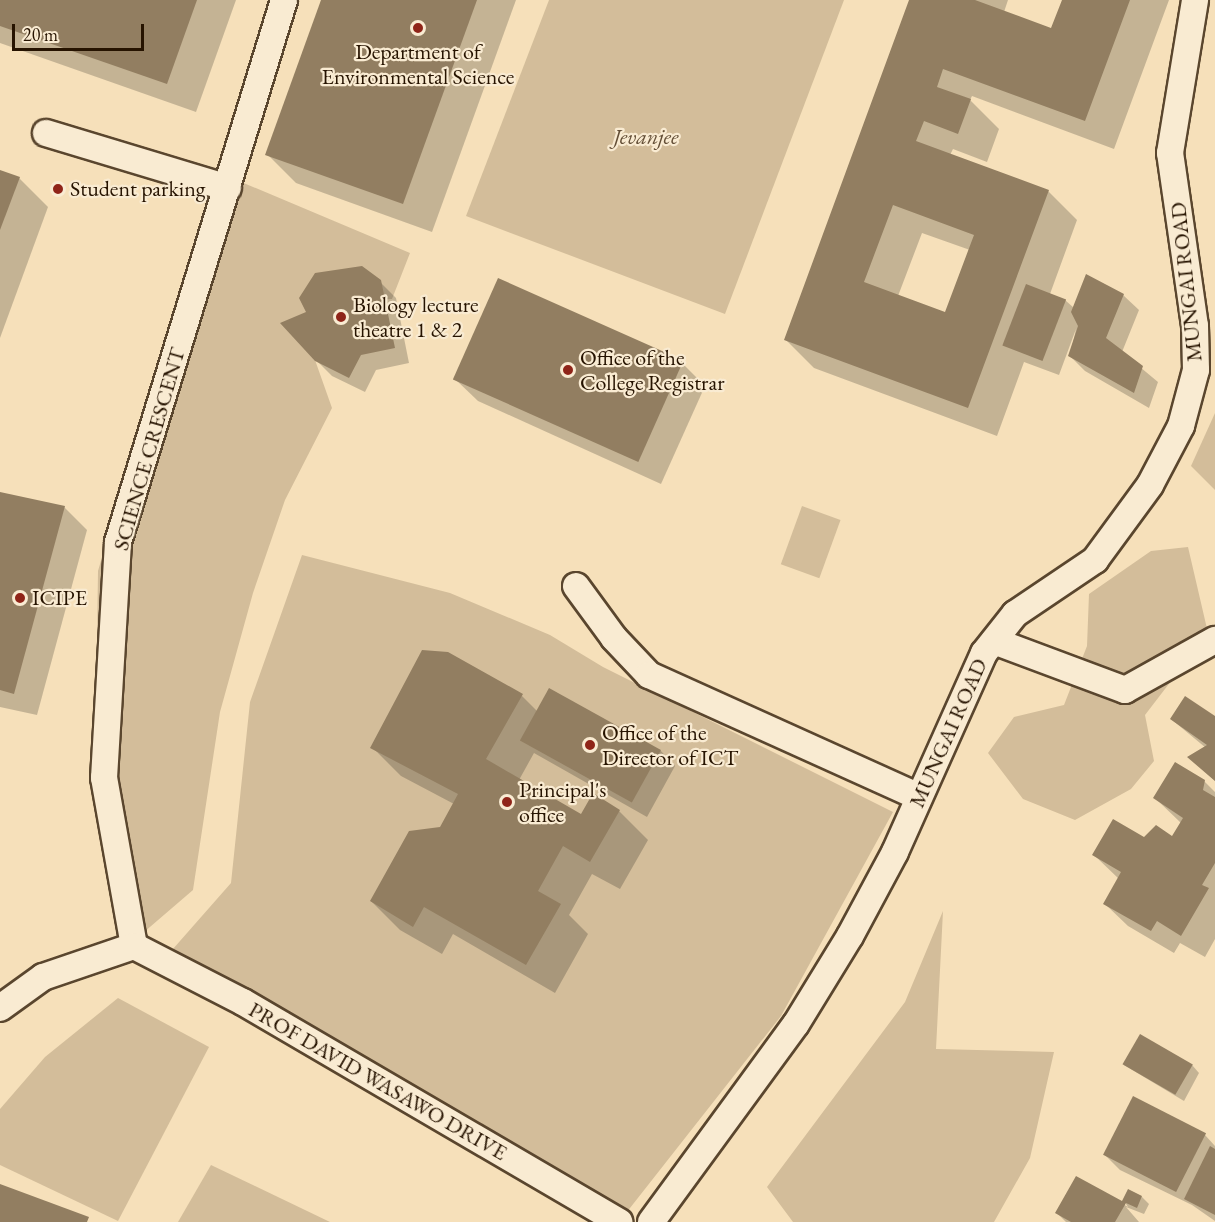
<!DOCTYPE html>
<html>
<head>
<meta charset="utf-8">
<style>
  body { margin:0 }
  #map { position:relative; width:1215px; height:1222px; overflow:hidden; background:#f6e0ba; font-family:"EB Garamond",serif }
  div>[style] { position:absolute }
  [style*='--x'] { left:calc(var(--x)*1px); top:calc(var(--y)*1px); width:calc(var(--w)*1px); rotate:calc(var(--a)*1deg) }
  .green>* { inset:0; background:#d3bd9a; transform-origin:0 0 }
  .shadow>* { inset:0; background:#0003 }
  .building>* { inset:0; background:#927e61; transform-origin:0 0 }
  .roads { filter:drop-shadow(2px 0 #5a462e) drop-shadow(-2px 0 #5a462e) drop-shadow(0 2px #5a462e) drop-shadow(0 -2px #5a462e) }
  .lane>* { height:26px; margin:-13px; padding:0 13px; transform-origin:13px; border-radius:13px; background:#f9ebd2 }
  .dots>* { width:16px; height:16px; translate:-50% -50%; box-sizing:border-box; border:3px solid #f9ebd2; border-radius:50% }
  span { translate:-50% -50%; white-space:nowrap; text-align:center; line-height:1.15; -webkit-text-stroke:4.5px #f9ebd2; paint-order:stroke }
  .poi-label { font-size:22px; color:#261300 }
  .left { translate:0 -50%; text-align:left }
  .park-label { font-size:22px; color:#634e36; font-style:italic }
  .street-label { font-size:22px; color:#261300 }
  .scale { position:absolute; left:12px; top:24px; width:132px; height:27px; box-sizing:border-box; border:3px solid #261300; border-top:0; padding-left:8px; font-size:18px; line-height:21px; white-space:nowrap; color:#261300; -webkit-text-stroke:4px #f9ebd2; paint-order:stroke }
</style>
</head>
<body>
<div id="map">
  <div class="green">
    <i style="clip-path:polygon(549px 0,844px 0,725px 314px,466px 216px)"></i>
    <i style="clip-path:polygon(220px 173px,410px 253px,392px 299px,340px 301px,315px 360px,332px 408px,285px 500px,253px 593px,220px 712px,193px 890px,122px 951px,95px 777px,98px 571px,180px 289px)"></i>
    <i style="clip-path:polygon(1215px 413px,1215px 490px,1191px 466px)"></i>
    <i style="left:802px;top:506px;width:41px;height:62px;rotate:20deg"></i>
    <i style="clip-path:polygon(1188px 547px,1208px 633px,1145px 715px,1154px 761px,1131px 789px,1075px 820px,1023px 799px,988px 753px,1014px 717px,1064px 705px,1087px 646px,1089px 594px,1151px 551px)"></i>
    <i style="clip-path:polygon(302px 555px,450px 593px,550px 635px,603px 667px,893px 812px,781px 1016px,619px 1222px,158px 966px,231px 883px,250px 702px)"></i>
    <i style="clip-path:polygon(943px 911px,936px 1049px,1054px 1052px,1030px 1158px,994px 1222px,793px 1222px,767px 1187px,905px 1002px)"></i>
    <i style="clip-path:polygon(118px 998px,209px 1047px,118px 1221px,0 1165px,0 1109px,45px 1057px)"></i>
    <i style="clip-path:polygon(211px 1165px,330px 1222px,178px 1222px)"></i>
  </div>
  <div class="shadow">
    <i style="clip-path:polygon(0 0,236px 0,196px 112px,0 43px)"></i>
    <i style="clip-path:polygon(323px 0,516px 0,432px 232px,296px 183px,267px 154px)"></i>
    <i style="clip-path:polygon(evenodd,911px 0,1008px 0,1004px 12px,1052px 30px,1063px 0,1169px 0,1114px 149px,972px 96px,970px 100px,999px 129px,987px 162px,953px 149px,950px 155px,1048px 191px,1077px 220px,1050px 294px,1065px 300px,1074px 308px,1123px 295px,1139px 310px,1122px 352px,1158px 382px,1149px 408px,1085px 371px,1070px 356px,1076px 329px,1059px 375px,1024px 362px,997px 436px,814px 368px,785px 339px,911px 0,922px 233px,970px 250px,946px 314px,898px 296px,922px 233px)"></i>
    <i style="clip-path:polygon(0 172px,19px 178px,48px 207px,0 338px)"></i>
    <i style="clip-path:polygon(380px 282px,396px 298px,409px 363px,376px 370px,365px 392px,332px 376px,316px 360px,308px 312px)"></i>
    <i style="clip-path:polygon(682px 363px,705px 386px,661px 484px,478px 401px,455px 379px)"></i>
    <i style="clip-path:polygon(0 493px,64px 507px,87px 530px,37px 715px,0 707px)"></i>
    <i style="clip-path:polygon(522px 696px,538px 712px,660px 750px,675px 766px,647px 817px,534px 753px,519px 780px,581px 816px,593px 795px,619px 811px,648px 840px,620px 889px,592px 874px,569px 915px,588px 934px,555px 993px,453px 934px,442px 954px,400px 930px,371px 901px,441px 829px,454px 804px,401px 776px,372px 747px)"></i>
    <i style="clip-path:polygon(1215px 718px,1215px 781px,1190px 758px,1206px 748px,1171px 719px)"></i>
    <i style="clip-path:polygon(1204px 781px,1215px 792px,1215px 939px,1205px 957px,1180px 943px,1174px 953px,1128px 926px,1105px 904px,1119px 879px,1094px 855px,1144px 839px,1172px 838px,1181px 823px,1155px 798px)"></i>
    <i style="clip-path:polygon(1124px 1065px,1192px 1065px,1199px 1073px,1184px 1101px)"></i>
    <i style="clip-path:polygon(1205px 1135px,1215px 1146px,1215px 1221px,1192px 1205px,1120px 1170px,1105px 1155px)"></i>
    <i style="clip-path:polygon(1077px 1178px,1128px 1207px,1124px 1201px,1142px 1197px,1149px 1204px,1144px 1214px,1126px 1207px,1139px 1222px,1066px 1222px,1057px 1213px)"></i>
  </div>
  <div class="building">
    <i style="clip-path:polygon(0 0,197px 0,167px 84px,0 26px)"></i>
    <i style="clip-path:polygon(321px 0,477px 0,403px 204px,265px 155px)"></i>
    <i style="clip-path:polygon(evenodd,909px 0,975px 0,1051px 28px,1062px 0,1130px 0,1085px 121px,943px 69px,937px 87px,971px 99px,958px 134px,924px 121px,916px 141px,1049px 190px,968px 408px,784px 340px,909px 0,893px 205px,974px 235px,945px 312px,864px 282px,893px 205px)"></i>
    <i style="clip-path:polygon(0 170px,20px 177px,0 230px)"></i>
    <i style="clip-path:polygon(362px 266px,381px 280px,395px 348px,361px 355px,349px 378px,315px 361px,280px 323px,306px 312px,299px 298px,315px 273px)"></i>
    <i style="clip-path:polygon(1086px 274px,1124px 294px,1106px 338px,1143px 366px,1134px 393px,1068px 356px,1078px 326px,1071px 312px)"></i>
    <i style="left:498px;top:278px;width:203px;height:111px;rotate:24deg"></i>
    <i style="left:1026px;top:284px;width:43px;height:66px;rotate:21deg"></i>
    <i style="clip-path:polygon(0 492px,65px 506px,14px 694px,0 690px)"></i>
    <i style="clip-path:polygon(422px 650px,448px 652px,523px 694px,486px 759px,581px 814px,593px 793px,620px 810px,590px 862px,563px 846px,538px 891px,561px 904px,526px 965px,424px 907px,413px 927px,370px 901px,409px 831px,440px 827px,458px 794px,370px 748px)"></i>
    <i style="left:549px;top:688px;width:128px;height:60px;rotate:29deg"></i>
    <i style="clip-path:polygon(1185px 696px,1215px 716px,1215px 781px,1187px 757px,1207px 745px,1170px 719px)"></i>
    <i style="clip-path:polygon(1175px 762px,1205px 780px,1203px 790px,1215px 797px,1215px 863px,1202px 885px,1209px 888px,1181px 936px,1157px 921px,1151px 931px,1103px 904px,1121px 872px,1092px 855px,1113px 819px,1144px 837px,1156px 825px,1172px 836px,1183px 818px,1153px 798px)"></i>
    <i style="left:1140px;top:1034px;width:61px;height:35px;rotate:30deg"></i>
    <i style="left:1133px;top:1096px;width:82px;height:66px;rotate:27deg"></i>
    <i style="clip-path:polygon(1210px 1146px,1215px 1149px,1215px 1215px,1184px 1199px)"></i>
    <i style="clip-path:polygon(1076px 1176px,1122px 1201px,1128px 1189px,1142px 1196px,1137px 1208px,1126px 1203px,1115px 1222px,1071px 1222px,1055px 1213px)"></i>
    <i style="clip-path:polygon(0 1184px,89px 1217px,87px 1222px,0 1222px)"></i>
  </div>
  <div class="roads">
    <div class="lane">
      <i style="--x:46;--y:133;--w:190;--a:16.8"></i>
      <i style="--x:576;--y:586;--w:64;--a:53.8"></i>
      <i style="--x:614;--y:638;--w:51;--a:46.6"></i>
      <i style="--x:649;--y:675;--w:296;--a:24.3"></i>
      <i style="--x:994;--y:641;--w:140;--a:20.5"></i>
      <i style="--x:1125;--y:690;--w:103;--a:-29.1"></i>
      <i style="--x:134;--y:946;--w:171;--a:-100.1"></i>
      <i style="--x:104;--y:778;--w:236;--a:-86.6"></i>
      <i style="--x:118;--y:542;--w:567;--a:-72.97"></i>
      <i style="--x:134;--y:946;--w:123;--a:27.2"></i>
      <i style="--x:243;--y:1002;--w:436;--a:30.3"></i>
      <i style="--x:0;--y:1008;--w:53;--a:-35.8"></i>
      <i style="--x:43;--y:977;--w:96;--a:-18.8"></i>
      <i style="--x:651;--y:1222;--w:245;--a:-53.8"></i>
      <i style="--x:796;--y:1024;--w:103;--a:-58.5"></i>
      <i style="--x:850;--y:936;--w:95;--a:-61.8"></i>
      <i style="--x:895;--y:852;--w:218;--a:-65.9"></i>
      <i style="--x:984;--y:653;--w:50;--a:-51.5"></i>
      <i style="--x:1015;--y:614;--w:97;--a:-34"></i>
      <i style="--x:1095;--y:560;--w:93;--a:-53.7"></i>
      <i style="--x:1150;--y:485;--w:67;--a:-62.3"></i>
      <i style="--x:1181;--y:426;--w:58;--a:-75"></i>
      <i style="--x:1196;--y:370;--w:44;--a:-91.3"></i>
      <i style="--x:1195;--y:326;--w:175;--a:-98.2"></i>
      <i style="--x:1170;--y:153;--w:155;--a:-80.7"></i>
    </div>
  </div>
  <div class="dots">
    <i style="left:418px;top:28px;background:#8f2418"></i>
    <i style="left:58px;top:189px;background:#8f2418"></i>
    <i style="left:341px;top:317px;background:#8f2418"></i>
    <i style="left:568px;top:370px;background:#8f2418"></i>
    <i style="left:20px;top:598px;background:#8f2418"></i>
    <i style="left:590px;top:745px;background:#8f2418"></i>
    <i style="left:507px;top:802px;background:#8f2418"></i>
  </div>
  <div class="poi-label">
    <span style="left:418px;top:64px">Department of<br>Environmental Science</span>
    <span class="left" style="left:70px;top:189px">Student parking</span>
    <span class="left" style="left:353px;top:317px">Biology lecture<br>theatre 1 &amp; 2</span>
    <span class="left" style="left:580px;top:370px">Office of the<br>College Registrar</span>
    <span class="left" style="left:32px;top:598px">ICIPE</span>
    <span class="left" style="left:602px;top:745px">Office of the<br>Director of ICT</span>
    <span class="left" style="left:519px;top:802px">Principal's<br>office</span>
  </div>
  <div class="park-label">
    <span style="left:646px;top:137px">Jevanjee</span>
  </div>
  <div class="street-label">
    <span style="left:1186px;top:282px;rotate:-96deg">MUNGAI ROAD</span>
    <span style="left:149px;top:449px;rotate:-74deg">SCIENCE CRESCENT</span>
    <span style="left:948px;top:733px;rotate:-66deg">MUNGAI ROAD</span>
    <span style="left:378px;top:1081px;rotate:30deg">PROF DAVID WASAWO DRIVE</span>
  </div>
  <div class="scale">20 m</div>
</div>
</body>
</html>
